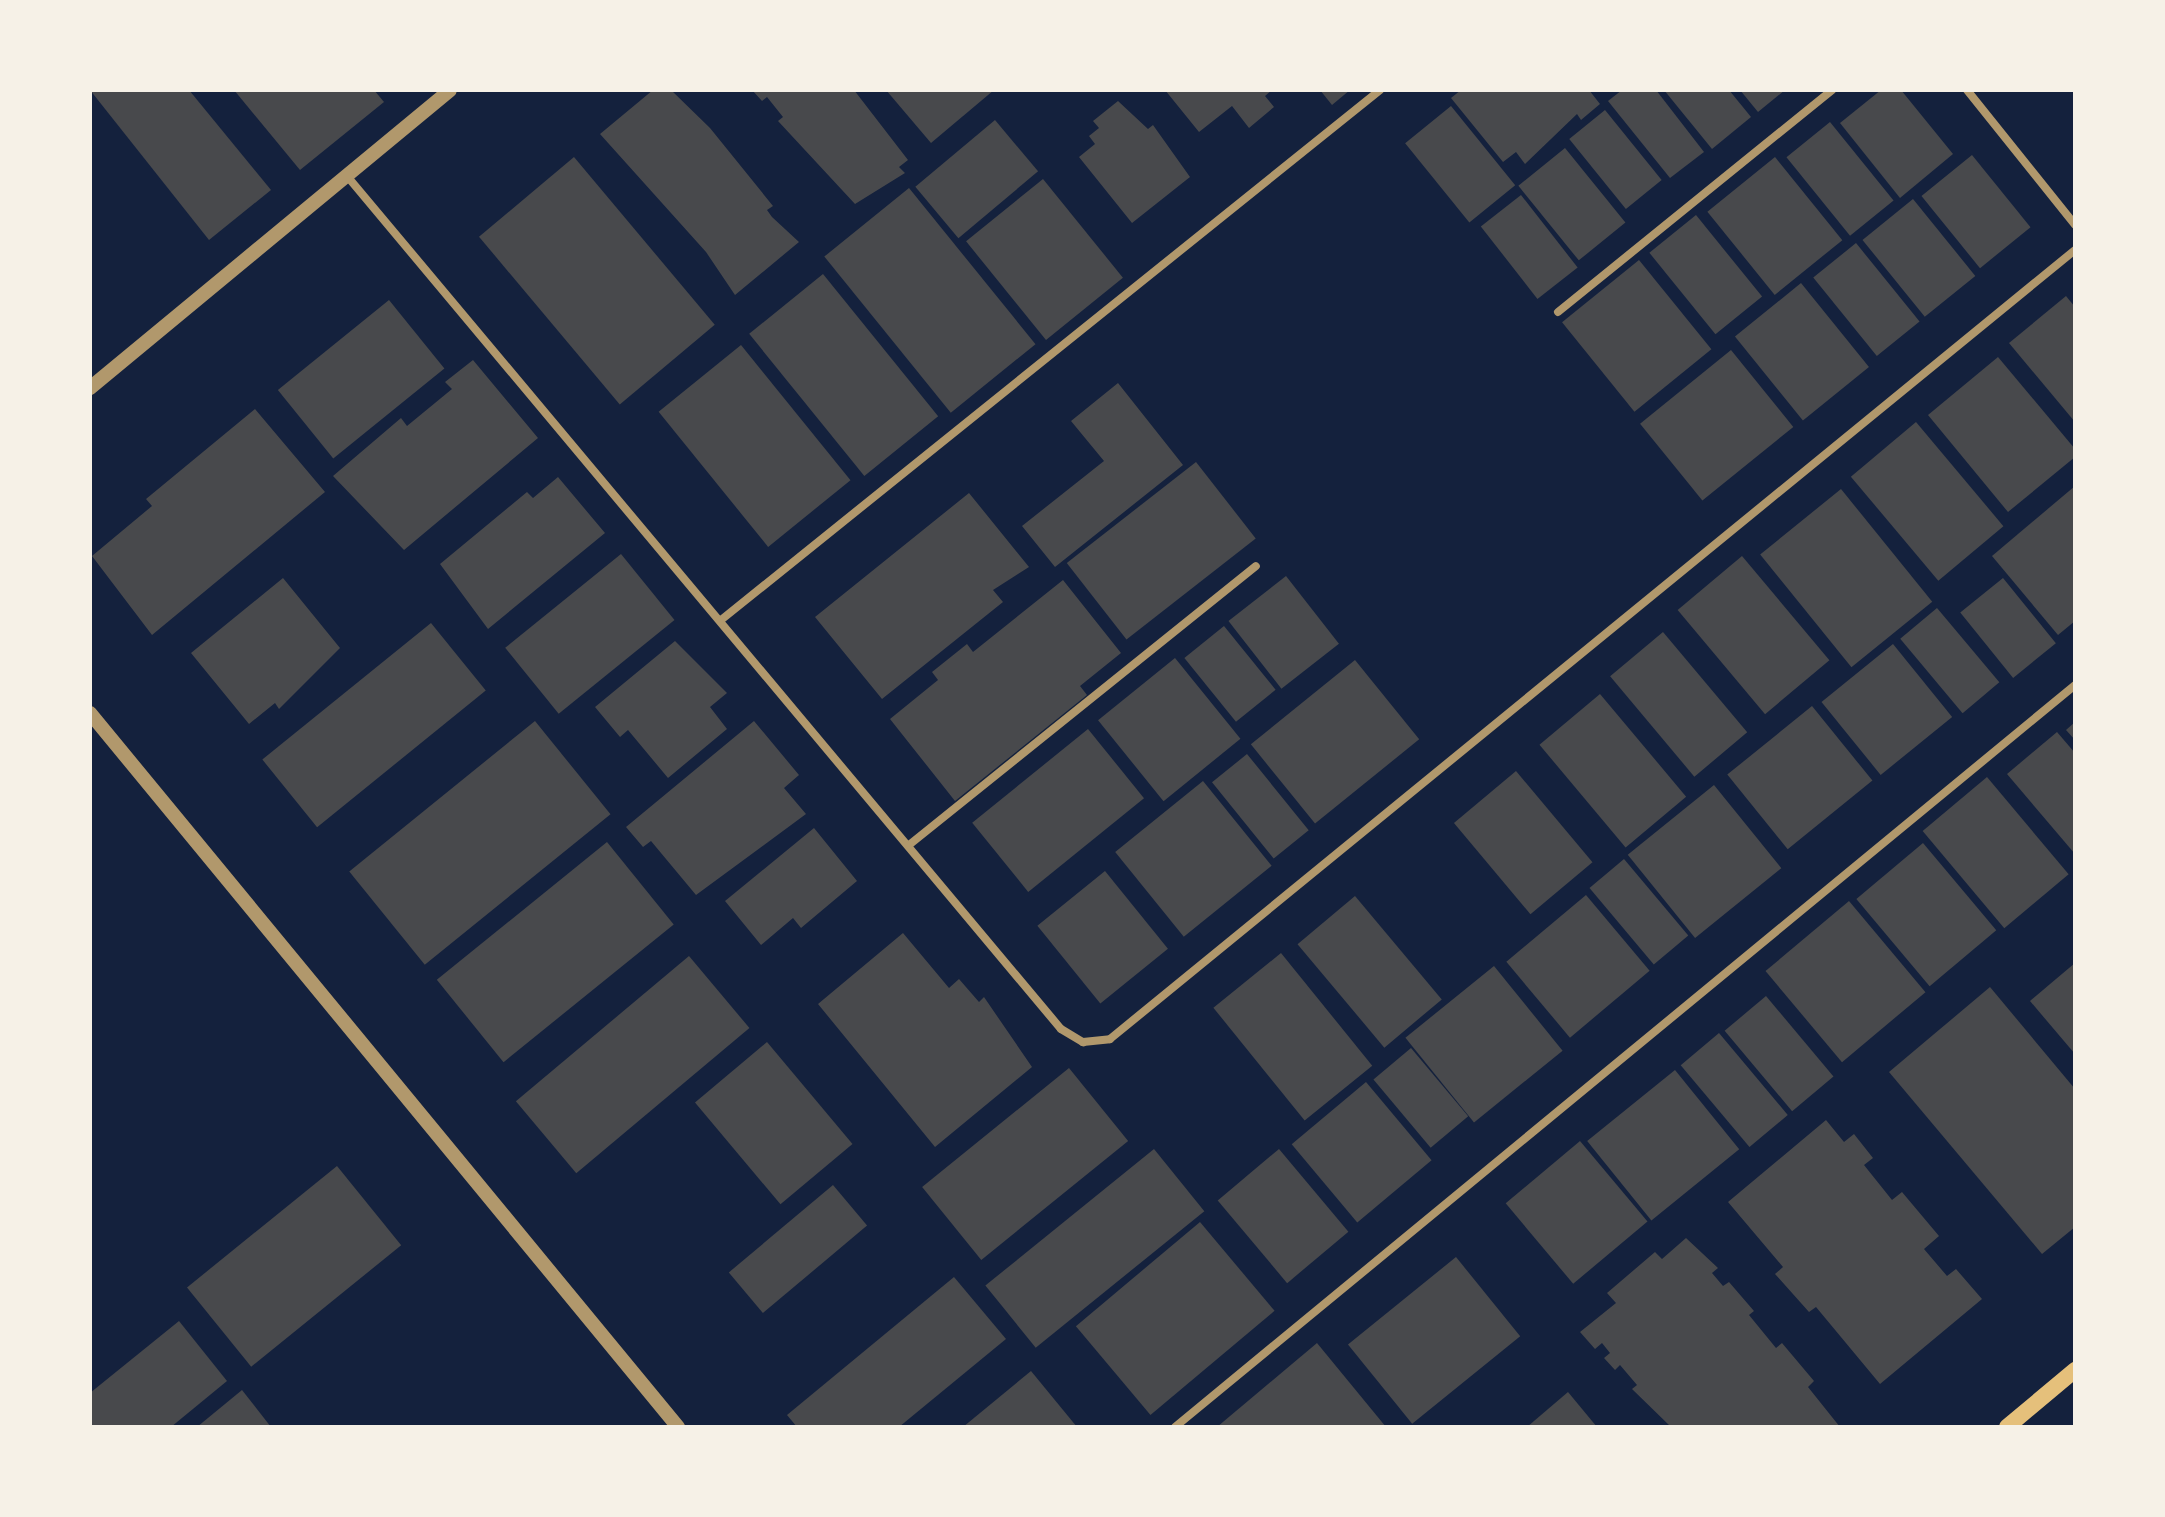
<!DOCTYPE html>
<html>
<head>
<meta charset="utf-8">
<style>
  body { margin:0 }
  #map { position:relative; width:2165px; height:1517px; overflow:hidden; background:#14213d; font-family:"Asap Condensed",sans-serif }
  div>[style] { position:absolute }
  [style*='--x'] { left:calc(var(--x)*1px); top:calc(var(--y)*1px); width:calc(var(--w)*1px); rotate:calc(var(--a)*1deg) }
  .building>* { inset:0; background:#48494c; transform-origin:0 0 }
  .minor>* { height:8px; margin:-4px; padding:0 4px; transform-origin:4px; border-radius:4px; background:#b1986c }
  .tertiary>* { height:14px; margin:-7px; padding:0 7px; transform-origin:7px; border-radius:7px; background:#b1986c }
  .secondary>* { height:16px; margin:-8px; padding:0 8px; transform-origin:8px; border-radius:8px; background:#e5c07b }
  span { translate:-50% -50%; white-space:nowrap; text-align:center; line-height:1.15; -webkit-text-stroke:7px #f6f1e7; paint-order:stroke }
  .frame { position:absolute; inset:0; border:92px solid #f6f1e7; pointer-events:none }
</style>
</head>
<body>
<div id="map">
  <div class="building">
    <i style="clip-path:polygon(90px 90px,189px 90px,271px 190px,209px 240px)"></i>
    <i style="clip-path:polygon(234px 90px,374px 90px,384px 102px,300px 170px)"></i>
    <i style="clip-path:polygon(653px 90px,671px 90px,710px 128px,773px 206px,767px 210px,772px 217px,799px 242px,735px 295px,706px 252px,600px 134px)"></i>
    <i style="clip-path:polygon(752px 90px,854px 90px,908px 160px,899px 167px,905px 173px,855px 204px,778px 121px,783px 117px,767px 97px,762px 101px)"></i>
    <i style="clip-path:polygon(886px 90px,994px 90px,931px 143px)"></i>
    <i style="clip-path:polygon(1165px 90px,1272px 90px,1265px 96px,1274px 107px,1249px 128px,1232px 106px,1199px 132px)"></i>
    <i style="clip-path:polygon(1320px 90px,1350px 90px,1332px 105px)"></i>
    <i style="clip-path:polygon(1461px 90px,1589px 90px,1600px 104px,1581px 120px,1577px 114px,1525px 164px,1516px 152px,1503px 162px,1451px 98px)"></i>
    <i style="clip-path:polygon(1622px 90px,1656px 90px,1704px 152px,1670px 178px,1608px 101px)"></i>
    <i style="clip-path:polygon(1664px 90px,1729px 90px,1751px 117px,1712px 149px)"></i>
    <i style="clip-path:polygon(1740px 90px,1785px 90px,1758px 112px)"></i>
    <i style="clip-path:polygon(1881px 90px,1901px 90px,1953px 154px,1900px 198px,1840px 123px)"></i>
    <i style="clip-path:polygon(1118px 101px,1148px 129px,1153px 125px,1190px 177px,1132px 223px,1079px 157px,1095px 144px,1089px 136px,1099px 128px,1093px 121px)"></i>
    <i style="left:1451px;top:106px;width:102px;height:59px;rotate:51deg"></i>
    <i style="left:1605px;top:110px;width:90px;height:46px;rotate:51deg"></i>
    <i style="left:995px;top:120px;width:67px;height:104px;rotate:50deg"></i>
    <i style="left:1830px;top:122px;width:101px;height:56px;rotate:51deg"></i>
    <i style="left:1565px;top:148px;width:96px;height:60px;rotate:51deg"></i>
    <i style="left:1972px;top:155px;width:93px;height:65px;rotate:51deg"></i>
    <i style="left:574px;top:157px;width:219px;height:124px;rotate:50deg"></i>
    <i style="left:1775px;top:157px;width:107px;height:87px;rotate:51deg"></i>
    <i style="left:1043px;top:179px;width:127px;height:99px;rotate:51deg"></i>
    <i style="left:909px;top:188px;width:201px;height:109px;rotate:51deg"></i>
    <i style="left:1521px;top:195px;width:92px;height:51px;rotate:52deg"></i>
    <i style="left:1913px;top:199px;width:99px;height:65px;rotate:51deg"></i>
    <i style="left:1696px;top:215px;width:105px;height:60px;rotate:51deg"></i>
    <i style="left:1856px;top:243px;width:101px;height:55px;rotate:51deg"></i>
    <i style="left:1639px;top:260px;width:115px;height:99px;rotate:51deg"></i>
    <i style="left:823px;top:274px;width:183px;height:95px;rotate:51deg"></i>
    <i style="left:1801px;top:283px;width:108px;height:85px;rotate:51deg"></i>
    <i style="clip-path:polygon(2066px 296px,2075px 307px,2075px 422px,2009px 343px)"></i>
    <i style="left:389px;top:300px;width:88px;height:143px;rotate:51deg"></i>
    <i style="left:741px;top:345px;width:174px;height:106px;rotate:51deg"></i>
    <i style="left:1731px;top:350px;width:99px;height:117px;rotate:51deg"></i>
    <i style="clip-path:polygon(1998px 357px,2075px 449px,2075px 457px,2008px 512px,1928px 415px)"></i>
    <i style="clip-path:polygon(473px 360px,538px 438px,404px 550px,333px 476px,401px 418px,407px 426px,452px 389px,445px 382px)"></i>
    <i style="clip-path:polygon(1118px 383px,1183px 465px,1055px 567px,1022px 526px,1104px 461px,1071px 421px)"></i>
    <i style="clip-path:polygon(255px 409px,325px 492px,152px 635px,92px 556px,152px 506px,146px 499px)"></i>
    <i style="left:1916px;top:422px;width:136px;height:85px;rotate:50deg"></i>
    <i style="left:1196px;top:462px;width:97px;height:164px;rotate:52deg"></i>
    <i style="clip-path:polygon(558px 477px,605px 533px,488px 629px,440px 564px,527px 492px,533px 498px)"></i>
    <i style="clip-path:polygon(2075px 486px,2075px 621px,2058px 635px,1992px 556px)"></i>
    <i style="left:1841px;top:489px;width:145px;height:104px;rotate:51deg"></i>
    <i style="clip-path:polygon(969px 493px,1029px 567px,993px 590px,1003px 602px,882px 699px,815px 617px)"></i>
    <i style="left:621px;top:554px;width:85px;height:149px;rotate:51deg"></i>
    <i style="left:1742px;top:556px;width:136px;height:84px;rotate:50deg"></i>
    <i style="left:1286px;top:576px;width:86px;height:73px;rotate:52deg"></i>
    <i style="clip-path:polygon(283px 578px,340px 648px,279px 709px,275px 703px,249px 724px,191px 653px)"></i>
    <i style="left:2003px;top:578px;width:84px;height:55px;rotate:51deg"></i>
    <i style="clip-path:polygon(1063px 580px,1121px 653px,1080px 686px,1087px 695px,955px 801px,890px 719px,938px 680px,932px 672px,967px 644px,973px 652px)"></i>
    <i style="left:1937px;top:608px;width:97px;height:48px;rotate:50deg"></i>
    <i style="left:431px;top:623px;width:87px;height:217px;rotate:51deg"></i>
    <i style="left:1224px;top:626px;width:82px;height:51px;rotate:51deg"></i>
    <i style="left:1663px;top:632px;width:131px;height:69px;rotate:50deg"></i>
    <i style="clip-path:polygon(675px 641px,727px 693px,710px 707px,727px 729px,668px 778px,628px 730px,620px 737px,595px 707px)"></i>
    <i style="left:1893px;top:644px;width:94px;height:92px;rotate:51deg"></i>
    <i style="left:1175px;top:658px;width:104px;height:99px;rotate:51deg"></i>
    <i style="left:1355px;top:660px;width:102px;height:134px;rotate:51deg"></i>
    <i style="left:1600px;top:694px;width:134px;height:79px;rotate:50deg"></i>
    <i style="left:1812px;top:706px;width:96px;height:109px;rotate:51deg"></i>
    <i style="left:535px;top:721px;width:120px;height:239px;rotate:51deg"></i>
    <i style="clip-path:polygon(754px 721px,799px 775px,784px 788px,806px 814px,696px 895px,651px 841px,643px 847px,626px 827px)"></i>
    <i style="clip-path:polygon(2075px 722px,2075px 740px,2066px 730px)"></i>
    <i style="left:1088px;top:729px;width:89px;height:149px;rotate:51deg"></i>
    <i style="clip-path:polygon(2057px 732px,2075px 753px,2075px 854px,2007px 774px)"></i>
    <i style="left:1247px;top:754px;width:98px;height:45px;rotate:51deg"></i>
    <i style="left:1516px;top:771px;width:119px;height:81px;rotate:50deg"></i>
    <i style="left:1987px;top:777px;width:127px;height:84px;rotate:50deg"></i>
    <i style="left:1203px;top:781px;width:109px;height:113px;rotate:51deg"></i>
    <i style="left:1714px;top:785px;width:107px;height:111px;rotate:51deg"></i>
    <i style="clip-path:polygon(814px 828px,857px 881px,801px 928px,793px 918px,761px 945px,725px 901px)"></i>
    <i style="left:607px;top:842px;width:106px;height:219px;rotate:51deg"></i>
    <i style="left:1923px;top:843px;width:114px;height:87px;rotate:50deg"></i>
    <i style="left:1624px;top:859px;width:100px;height:45px;rotate:50deg"></i>
    <i style="left:1105px;top:871px;width:100px;height:87px;rotate:51deg"></i>
    <i style="left:1586px;top:895px;width:99px;height:104px;rotate:50deg"></i>
    <i style="left:1355px;top:896px;width:135px;height:75px;rotate:50deg"></i>
    <i style="left:1849px;top:901px;width:119px;height:109px;rotate:50deg"></i>
    <i style="clip-path:polygon(903px 933px,949px 988px,959px 979px,979px 1002px,984px 997px,1032px 1067px,935px 1147px,818px 1004px)"></i>
    <i style="left:1281px;top:953px;width:145px;height:87px;rotate:51deg"></i>
    <i style="left:689px;top:956px;width:94px;height:226px;rotate:50deg"></i>
    <i style="clip-path:polygon(2075px 963px,2075px 1054px,2030px 1001px)"></i>
    <i style="left:1494px;top:966px;width:109px;height:114px;rotate:51deg"></i>
    <i style="clip-path:polygon(1990px 987px,2075px 1089px,2075px 1227px,2042px 1254px,1889px 1072px)"></i>
    <i style="left:1766px;top:996px;width:105px;height:54px;rotate:50deg"></i>
    <i style="left:1719px;top:1033px;width:107px;height:50px;rotate:50deg"></i>
    <i style="left:767px;top:1042px;width:133px;height:94px;rotate:50deg"></i>
    <i style="left:1411px;top:1048px;width:89px;height:49px;rotate:50deg"></i>
    <i style="left:1069px;top:1068px;width:94px;height:189px;rotate:51deg"></i>
    <i style="left:1675px;top:1070px;width:102px;height:113px;rotate:51deg"></i>
    <i style="left:1366px;top:1082px;width:102px;height:97px;rotate:50deg"></i>
    <i style="clip-path:polygon(1826px 1120px,1844px 1142px,1854px 1134px,1873px 1158px,1864px 1165px,1892px 1200px,1902px 1192px,1939px 1236px,1924px 1249px,1947px 1276px,1956px 1269px,1982px 1299px,1880px 1384px,1816px 1307px,1809px 1312px,1775px 1274px,1783px 1267px,1728px 1202px)"></i>
    <i style="left:1580px;top:1141px;width:105px;height:97px;rotate:50deg"></i>
    <i style="left:1154px;top:1149px;width:80px;height:217px;rotate:51deg"></i>
    <i style="left:1279px;top:1149px;width:108px;height:80px;rotate:50deg"></i>
    <i style="left:337px;top:1166px;width:102px;height:193px;rotate:51deg"></i>
    <i style="left:833px;top:1185px;width:53px;height:136px;rotate:50deg"></i>
    <i style="left:1200px;top:1222px;width:116px;height:162px;rotate:50deg"></i>
    <i style="clip-path:polygon(1686px 1238px,1718px 1268px,1712px 1273px,1723px 1286px,1729px 1282px,1754px 1311px,1749px 1315px,1776px 1348px,1782px 1343px,1814px 1381px,1808px 1387px,1840px 1427px,1671px 1427px,1632px 1389px,1637px 1385px,1620px 1365px,1615px 1370px,1604px 1358px,1610px 1353px,1602px 1343px,1595px 1349px,1580px 1332px,1616px 1303px,1607px 1293px,1655px 1252px,1662px 1259px)"></i>
    <i style="left:1456px;top:1257px;width:102px;height:139px;rotate:51deg"></i>
    <i style="clip-path:polygon(954px 1277px,1006px 1339px,899px 1427px,797px 1427px,787px 1415px)"></i>
    <i style="clip-path:polygon(179px 1321px,227px 1381px,171px 1427px,90px 1427px,90px 1393px)"></i>
    <i style="clip-path:polygon(1317px 1343px,1386px 1427px,1217px 1427px)"></i>
    <i style="clip-path:polygon(1031px 1371px,1077px 1427px,963px 1427px)"></i>
    <i style="clip-path:polygon(242px 1390px,271px 1427px,197px 1427px)"></i>
    <i style="clip-path:polygon(1568px 1392px,1597px 1427px,1527px 1427px)"></i>
  </div>
  <div class="minor">
    <i style="--x:1967;--y:90;--w:173;--a:51.3"></i>
    <i style="--x:347;--y:176;--w:1112;--a:50.07"></i>
    <i style="--x:1061;--y:1029;--w:26;--a:31"></i>
    <i style="--x:1083;--y:1042;--w:27;--a:-6"></i>
    <i style="--x:1110;--y:1039;--w:1246;--a:-39.27"></i>
    <i style="--x:1558;--y:312;--w:353;--a:-39"></i>
    <i style="--x:721;--y:620;--w:846;--a:-38.81"></i>
    <i style="--x:909;--y:845;--w:445;--a:-38.8"></i>
    <i style="--x:1175;--y:1427;--w:1166;--a:-39.5"></i>
  </div>
  <div class="tertiary">
    <i style="--x:90;--y:388;--w:467;--a:-39.6"></i>
    <i style="--x:90;--y:713;--w:925;--a:50.53"></i>
  </div>
  <div class="secondary">
    <i style="--x:2007;--y:1427;--w:89;--a:-40"></i>
  </div>
  <div class="frame"></div>
</div>
</body>
</html>
